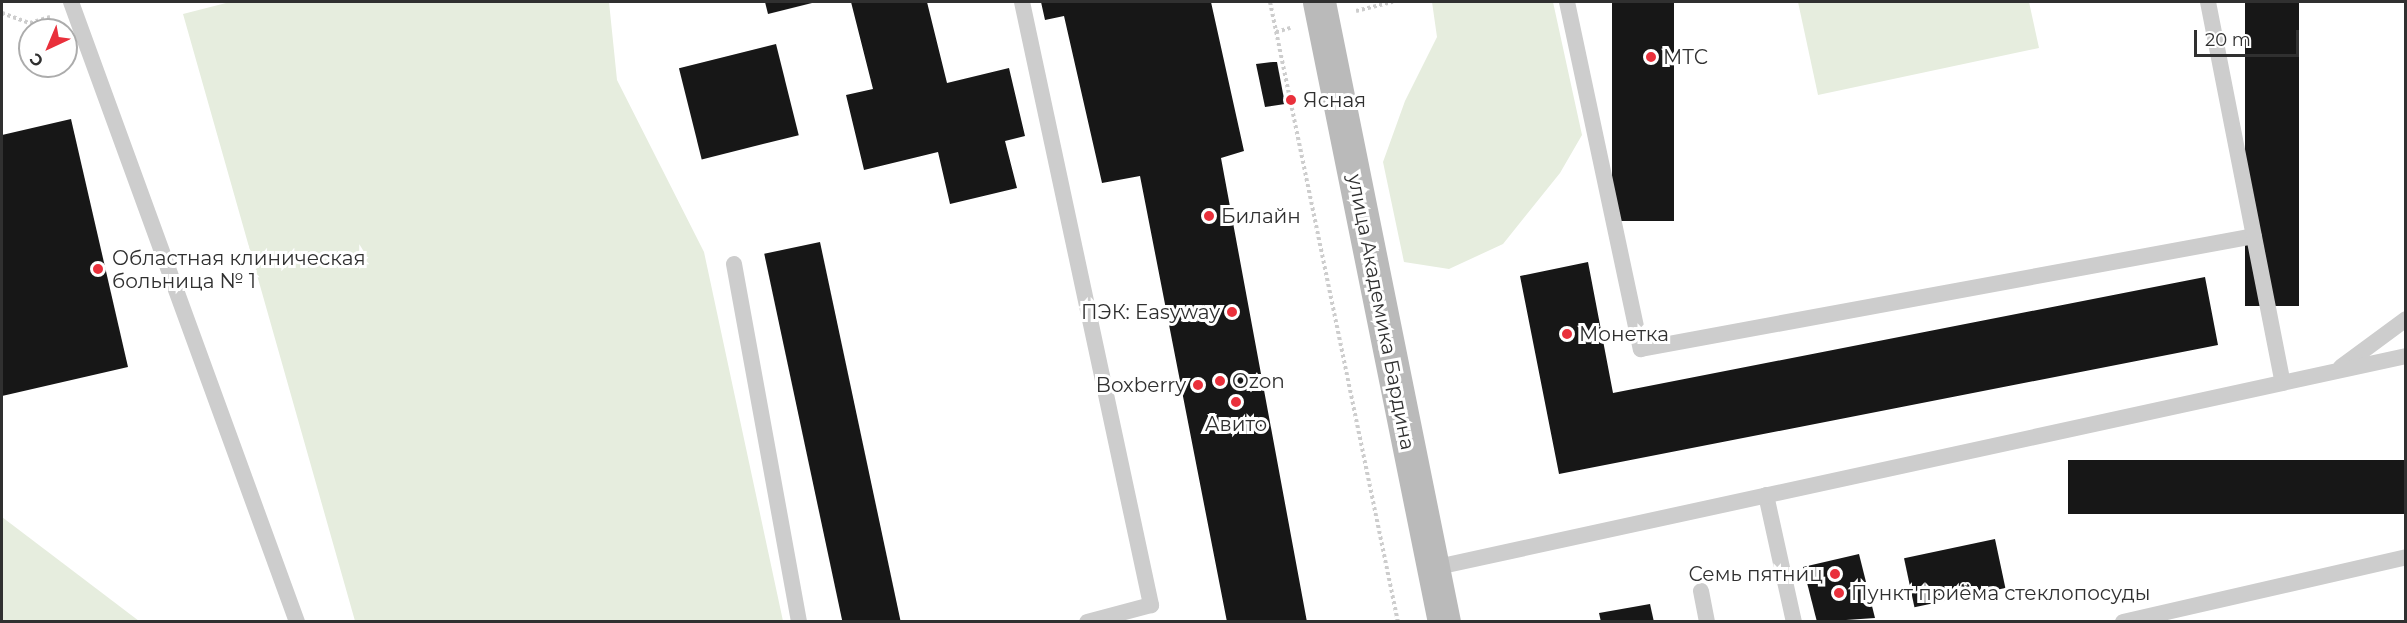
<!DOCTYPE html>
<html>
<head>
<meta charset="utf-8">
<style>
  body { margin:0 }
  #map { position:relative; width:2407px; height:623px; overflow:hidden; background:#fff; font-family:Montserrat,sans-serif }
  div>[style] { position:absolute }
  [style*='--x'] { left:calc(var(--x)*1px); top:calc(var(--y)*1px); width:calc(var(--w)*1px); rotate:calc(var(--a)*1deg) }
  .green>* { inset:0; background:#e6edde }
  .building>* { inset:0; background:#171717; transform-origin:0 0 }
  .path>* { height:4px; margin-top:-2px; transform-origin:0; background:repeating-linear-gradient(90deg,#cdcdcd 0 3px,transparent 0 6px) }
  .lane>* { height:16px; margin:-8px; padding:0 8px; transform-origin:8px; border-radius:8px; background:#cdcdcd }
  .secondary>* { height:33px; margin:-16.5px; padding:0 16.5px; transform-origin:16.5px; border-radius:16.5px; background:#bababa }
  .dots>* { width:16px; height:16px; translate:-50% -50%; box-sizing:border-box; border:3px solid #fff; border-radius:50% }
  span { translate:-50% -50%; white-space:nowrap; text-align:center; line-height:1.15; -webkit-text-stroke:6px #fff; paint-order:stroke }
  .poi-label { font-size:20px; color:#303030 }
  .left { translate:0 -50%; text-align:left }
  .right { translate:-100% -50%; text-align:right }
  .street-label { font-size:20px; color:#303030 }
  .frame { position:absolute; inset:0; border:3px solid #303030; pointer-events:none }
  .north { position:absolute; left:18px; top:18px; width:60px; height:60px; box-sizing:border-box; background:#fff; border:2px solid #acacac; border-radius:50%; rotate:224deg; font-size:16px; font-weight:700; line-height:24px; text-align:center; color:#303030 }
  .north::after { content:''; display:block; margin:auto; width:21px; height:27px; background:#e9303b; clip-path:polygon(50% 0,100% 100%,50% 72%,0 100%) }
  .scale { position:absolute; left:2194px; top:30px; width:105px; height:27px; box-sizing:border-box; border:3px solid #303030; border-top:0; padding-left:8px; font-size:18px; line-height:21px; white-space:nowrap; color:#303030; -webkit-text-stroke:4px #fff; paint-order:stroke }
</style>
</head>
<body>
<div id="map">
  <div class="green">
    <i style="clip-path:polygon(230px 2px,609px 2px,617px 80px,704px 252px,783px 621px,355px 621px,183px 14px)"></i>
    <i style="clip-path:polygon(1432px 2px,1553px 2px,1582px 135px,1560px 173px,1503px 244px,1449px 269px,1404px 262px,1383px 162px,1405px 101px,1437px 37px)"></i>
    <i style="clip-path:polygon(1798px 2px,2029px 2px,2039px 48px,1818px 95px)"></i>
    <i style="clip-path:polygon(2px 517px,139px 621px,2px 621px)"></i>
  </div>
  <div class="building">
    <i style="clip-path:polygon(765px 2px,816px 2px,768px 14px)"></i>
    <i style="clip-path:polygon(851px 2px,927px 2px,947px 83px,1009px 68px,1025px 136px,1005px 141px,1017px 188px,950px 204px,938px 152px,864px 170px,846px 95px,873px 89px)"></i>
    <i style="clip-path:polygon(1041px 2px,1211px 2px,1244px 151px,1221px 158px,1307px 622px,1227px 622px,1140px 176px,1102px 183px,1064px 16px,1045px 20px)"></i>
    <i style="left:1612px;top:2px;width:62px;height:219px"></i>
    <i style="left:2245px;top:2px;width:54px;height:304px"></i>
    <i style="left:776px;top:44px;width:94px;height:100px;rotate:76deg"></i>
    <i style="clip-path:polygon(1273px 62px,1277px 62px,1285px 104px,1265px 107px,1256px 64px)"></i>
    <i style="clip-path:polygon(71px 119px,128px 367px,2px 396px,2px 135px)"></i>
    <i style="left:820px;top:242px;width:389px;height:57px;rotate:78deg"></i>
    <i style="clip-path:polygon(1588px 262px,1613px 393px,2205px 277px,2218px 345px,1559px 474px,1520px 276px)"></i>
    <i style="left:2406px;top:460px;width:54px;height:338px;rotate:90deg"></i>
    <i style="left:1995px;top:539px;width:50px;height:93px;rotate:78deg"></i>
    <i style="clip-path:polygon(1859px 554px,1875px 618px,1817px 622px,1803px 567px)"></i>
    <i style="clip-path:polygon(1650px 604px,1654px 622px,1601px 622px,1599px 613px)"></i>
  </div>
  <div class="path">
    <i style="--x:1270;--y:2;--w:633;--a:78.34"></i>
    <i style="--x:1356;--y:11;--w:38;--a:-14"></i>
    <i style="--x:2;--y:13;--w:30;--a:20"></i>
    <i style="--x:30;--y:23;--w:21;--a:-17"></i>
    <i style="--x:1276;--y:32;--w:15;--a:-16"></i>
  </div>
  <div class="lane">
    <i style="--x:71;--y:2;--w:660;--a:69.97"></i>
    <i style="--x:1022;--y:2;--w:617;--a:77.92"></i>
    <i style="--x:1151;--y:605;--w:66;--a:165.1"></i>
    <i style="--x:1567;--y:2;--w:355;--a:78"></i>
    <i style="--x:1641;--y:349;--w:623;--a:-10.44"></i>
    <i style="--x:2208;--y:2;--w:388;--a:78.9"></i>
    <i style="--x:734;--y:264;--w:364;--a:79.7"></i>
    <i style="--x:2341;--y:367;--w:81;--a:-36.4"></i>
    <i style="--x:1766;--y:495;--w:130;--a:77.6"></i>
    <i style="--x:1433;--y:568;--w:996;--a:-12.29"></i>
    <i style="--x:1701;--y:591;--w:32;--a:79"></i>
    <i style="--x:2123;--y:622;--w:290;--a:-12.9"></i>
  </div>
  <div class="secondary">
    <i style="--x:1319;--y:2;--w:632;--a:78.6"></i>
  </div>
  <div class="dots">
    <i style="left:1651px;top:57px;background:#e9303b"></i>
    <i style="left:1291px;top:100px;background:#e9303b"></i>
    <i style="left:1209px;top:216px;background:#e9303b"></i>
    <i style="left:98px;top:269px;background:#e9303b"></i>
    <i style="left:1232px;top:312px;background:#e9303b"></i>
    <i style="left:1567px;top:334px;background:#e9303b"></i>
    <i style="left:1220px;top:381px;background:#e9303b"></i>
    <i style="left:1198px;top:385px;background:#e9303b"></i>
    <i style="left:1236px;top:402px;background:#e9303b"></i>
    <i style="left:1835px;top:574px;background:#e9303b"></i>
    <i style="left:1839px;top:593px;background:#e9303b"></i>
  </div>
  <div class="poi-label">
    <span class="left" style="left:1663px;top:57px">МТС</span>
    <span class="left" style="left:1303px;top:100px">Ясная</span>
    <span class="left" style="left:1221px;top:216px">Билайн</span>
    <span class="left" style="left:112px;top:270px">Областная клиническая<br>больница № 1</span>
    <span class="right" style="left:1220px;top:312px">ПЭК: Easyway</span>
    <span class="left" style="left:1579px;top:334px">Монетка</span>
    <span class="left" style="left:1232px;top:381px">Ozon</span>
    <span class="right" style="left:1186px;top:385px">Boxberry</span>
    <span style="left:1236px;top:424px">Авито</span>
    <span class="right" style="left:1823px;top:574px">Семь пятниц</span>
    <span class="left" style="left:1851px;top:593px">Пункт приёма стеклопосуды</span>
  </div>
  <div class="street-label">
    <span style="left:1381px;top:312px;rotate:79deg">улица Академика Бардина</span>
  </div>
  <div class="frame"></div>
  <div class="north">С</div>
  <div class="scale">20 m</div>
</div>
</body>
</html>
